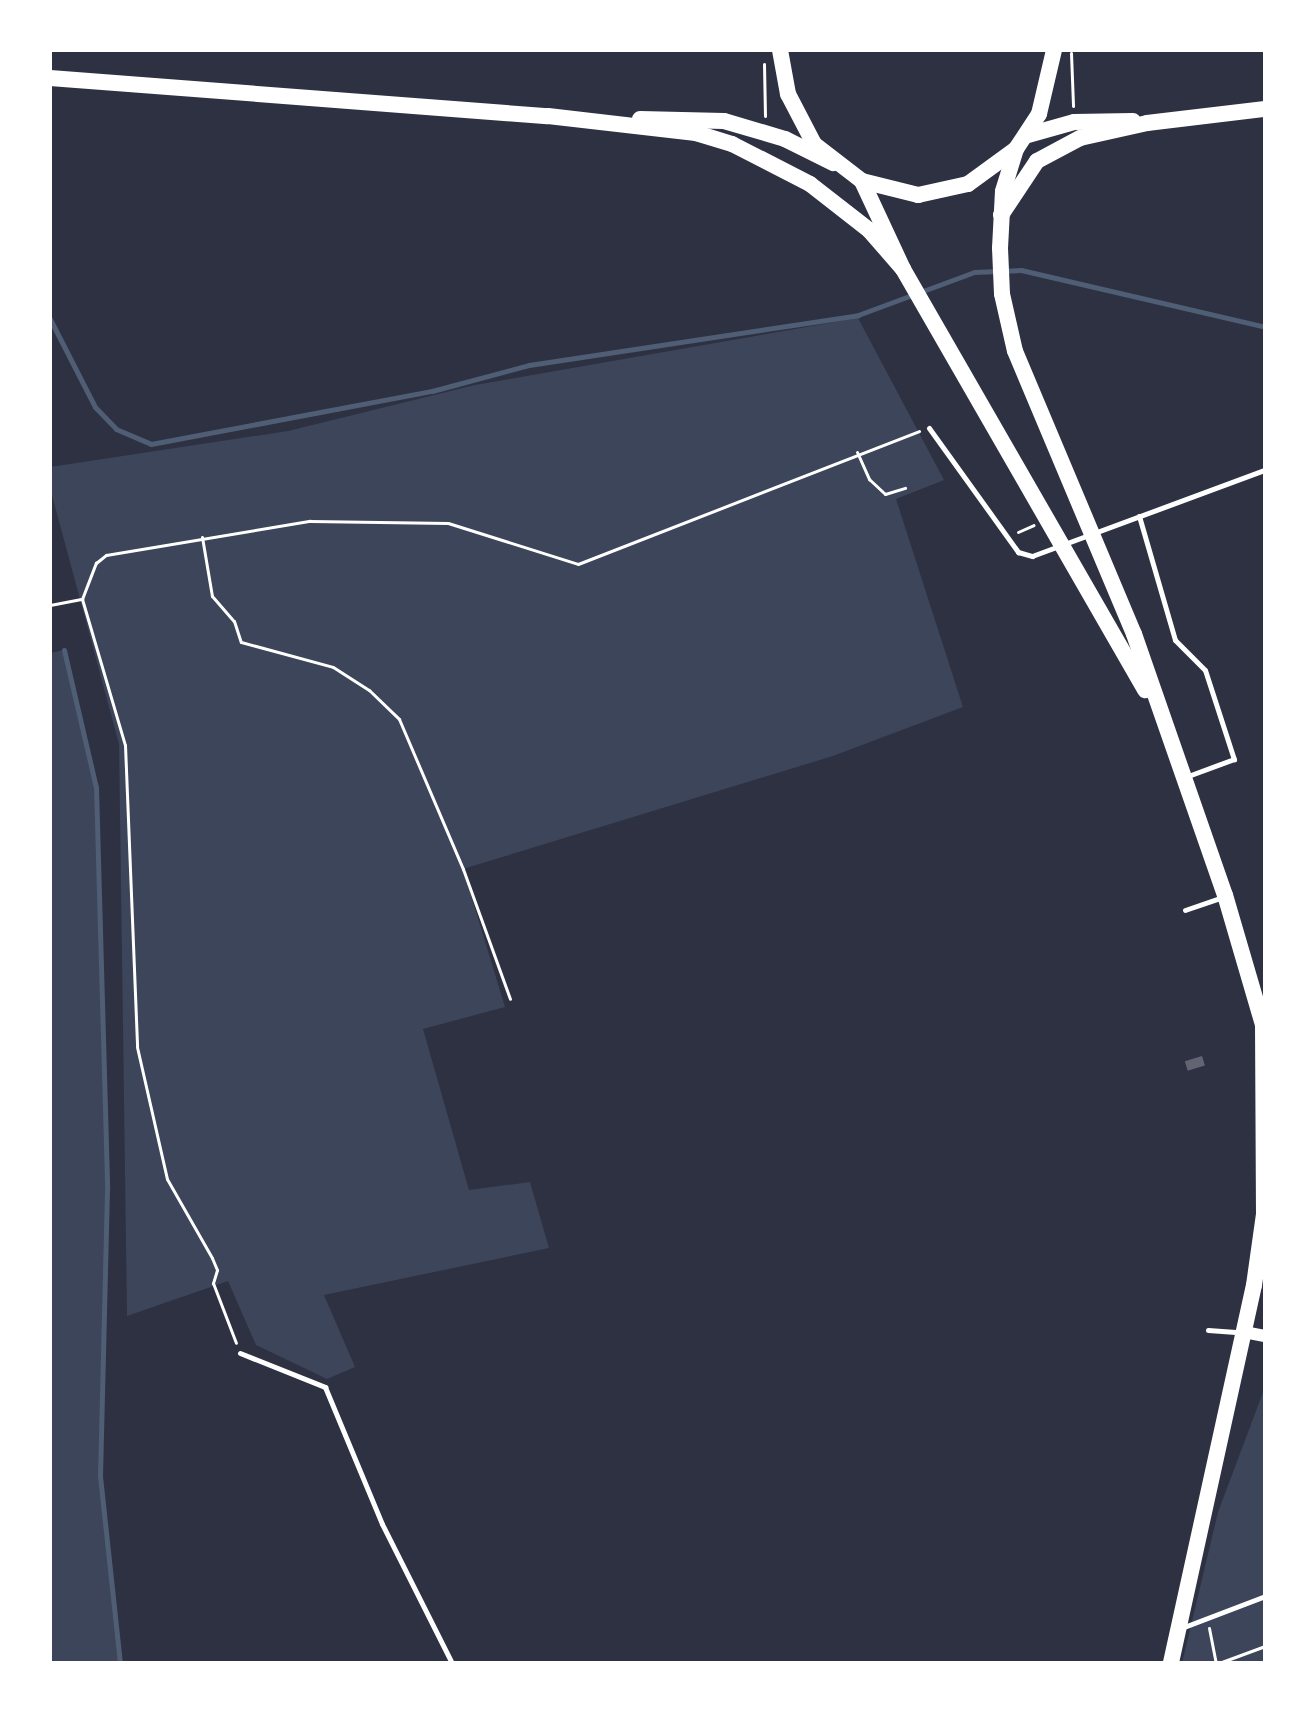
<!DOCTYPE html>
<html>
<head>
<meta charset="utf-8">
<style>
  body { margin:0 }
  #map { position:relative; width:1315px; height:1713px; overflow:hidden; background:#2d3142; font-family:"DejaVu Sans",sans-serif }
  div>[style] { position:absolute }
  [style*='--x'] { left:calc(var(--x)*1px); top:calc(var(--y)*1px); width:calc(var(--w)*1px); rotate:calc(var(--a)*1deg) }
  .green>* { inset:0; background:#3c4559 }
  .stream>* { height:5px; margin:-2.5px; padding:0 2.5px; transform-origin:2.5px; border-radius:2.5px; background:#4f5d75 }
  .building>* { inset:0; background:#626471; transform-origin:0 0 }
  .path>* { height:3px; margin:-1.5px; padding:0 1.5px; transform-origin:1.5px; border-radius:1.5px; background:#fff }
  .service>* { height:5px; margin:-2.5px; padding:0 2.5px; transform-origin:2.5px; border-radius:2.5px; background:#fff }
  .tertiary>* { height:12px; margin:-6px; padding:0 6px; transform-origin:6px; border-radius:6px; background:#fff }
  .primary>* { height:16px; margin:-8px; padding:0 8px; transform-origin:8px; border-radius:8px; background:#fff }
  .trunk>* { height:16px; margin:-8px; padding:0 8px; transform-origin:8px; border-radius:8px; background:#fff }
  span { translate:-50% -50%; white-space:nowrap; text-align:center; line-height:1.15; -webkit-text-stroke:7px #fff; paint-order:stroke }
  .frame { position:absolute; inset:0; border:52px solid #fff; pointer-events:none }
</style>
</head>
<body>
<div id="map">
  <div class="green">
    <i style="clip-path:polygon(858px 318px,944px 480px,896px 499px,963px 707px,833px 756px,463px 869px,505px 1007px,423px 1029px,469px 1190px,530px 1182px,549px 1248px,324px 1295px,355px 1367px,327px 1379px,256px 1345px,228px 1281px,127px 1316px,119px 744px,50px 488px,50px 467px,288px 431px,475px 385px)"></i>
    <i style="clip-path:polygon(64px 650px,96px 787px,107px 1190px,100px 1476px,120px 1663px,50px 1663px,50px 653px)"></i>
    <i style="clip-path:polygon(1265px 1387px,1265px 1663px,1182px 1663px,1218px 1512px)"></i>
  </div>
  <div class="stream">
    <i style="--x:50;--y:319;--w:99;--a:62.9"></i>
    <i style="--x:95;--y:407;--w:30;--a:46"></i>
    <i style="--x:116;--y:429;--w:38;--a:23"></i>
    <i style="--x:151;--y:444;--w:286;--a:-10.7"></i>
    <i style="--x:432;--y:391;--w:100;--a:-15"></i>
    <i style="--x:529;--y:365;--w:333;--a:-8.6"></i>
    <i style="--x:858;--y:315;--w:124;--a:-20.3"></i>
    <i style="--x:974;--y:272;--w:47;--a:-2.4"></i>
    <i style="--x:1021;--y:270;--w:251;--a:13.1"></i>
    <i style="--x:64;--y:650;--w:141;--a:76.9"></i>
    <i style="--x:96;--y:787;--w:403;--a:88.4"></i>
    <i style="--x:107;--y:1190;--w:286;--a:91.4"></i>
    <i style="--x:100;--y:1476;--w:188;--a:83.9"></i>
  </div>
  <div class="building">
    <i style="left:1202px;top:1056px;width:10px;height:18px;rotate:73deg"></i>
  </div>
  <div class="path">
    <i style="--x:1071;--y:53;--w:53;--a:87.8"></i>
    <i style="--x:764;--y:64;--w:52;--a:88.9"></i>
    <i style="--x:857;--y:452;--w:30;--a:66"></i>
    <i style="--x:869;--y:479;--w:22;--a:43"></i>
    <i style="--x:885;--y:494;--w:21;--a:-17"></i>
    <i style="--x:1018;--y:532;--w:17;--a:-24"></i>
    <i style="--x:202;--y:537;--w:60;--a:80.4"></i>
    <i style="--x:212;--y:596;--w:33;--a:49"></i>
    <i style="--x:234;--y:621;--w:22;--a:72"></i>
    <i style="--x:241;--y:642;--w:95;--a:15.2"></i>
    <i style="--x:333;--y:667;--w:43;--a:32.6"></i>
    <i style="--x:369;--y:690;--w:42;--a:44"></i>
    <i style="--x:399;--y:719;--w:163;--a:66.9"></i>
    <i style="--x:463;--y:869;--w:138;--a:70.1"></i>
    <i style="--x:82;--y:599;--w:152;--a:73.6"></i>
    <i style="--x:125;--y:745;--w:302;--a:87.7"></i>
    <i style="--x:137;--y:1047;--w:135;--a:77.2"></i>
    <i style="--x:167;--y:1179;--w:91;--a:60.3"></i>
    <i style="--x:212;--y:1258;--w:13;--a:67"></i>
    <i style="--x:217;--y:1270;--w:14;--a:107"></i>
    <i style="--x:213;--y:1283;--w:64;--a:69"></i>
    <i style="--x:50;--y:605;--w:33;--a:-11"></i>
    <i style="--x:82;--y:599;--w:39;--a:-69"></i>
    <i style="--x:96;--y:563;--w:13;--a:-39"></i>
    <i style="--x:106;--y:555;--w:207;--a:-9.5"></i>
    <i style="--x:310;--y:521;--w:138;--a:0.8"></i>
    <i style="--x:448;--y:523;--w:136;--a:17.5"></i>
    <i style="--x:578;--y:564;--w:366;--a:-21.3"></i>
    <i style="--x:1209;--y:1628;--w:36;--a:79"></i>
    <i style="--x:1219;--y:1663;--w:49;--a:-20.3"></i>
  </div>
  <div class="service">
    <i style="--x:929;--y:428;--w:153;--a:54.3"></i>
    <i style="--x:1018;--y:552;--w:15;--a:16"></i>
    <i style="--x:1032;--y:556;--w:248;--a:-20.3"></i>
    <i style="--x:1139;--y:516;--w:129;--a:73.8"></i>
    <i style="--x:1175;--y:640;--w:42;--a:45"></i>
    <i style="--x:1205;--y:670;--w:94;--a:72"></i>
    <i style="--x:1234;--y:759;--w:49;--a:159.7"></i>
    <i style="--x:1185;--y:910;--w:39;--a:-19"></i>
    <i style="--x:1208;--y:1330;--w:31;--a:4"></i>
    <i style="--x:240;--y:1353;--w:92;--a:21.8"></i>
    <i style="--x:325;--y:1387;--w:148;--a:67.4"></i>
    <i style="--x:382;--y:1524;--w:156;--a:63.3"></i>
    <i style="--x:1184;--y:1627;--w:87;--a:-20.9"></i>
  </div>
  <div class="tertiary">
    <i style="--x:1244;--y:1332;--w:21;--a:11"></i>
  </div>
  <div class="primary">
    <i style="--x:780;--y:50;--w:45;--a:79.7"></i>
    <i style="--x:788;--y:94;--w:56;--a:62.5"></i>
    <i style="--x:814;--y:144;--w:61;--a:37.6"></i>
    <i style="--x:862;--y:181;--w:58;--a:14"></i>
    <i style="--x:918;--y:195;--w:51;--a:-12.4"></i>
    <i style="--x:968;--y:184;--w:59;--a:-36.1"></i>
    <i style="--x:1016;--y:149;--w:42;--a:-56.7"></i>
    <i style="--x:1039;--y:114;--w:66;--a:-76.8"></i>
    <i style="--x:1016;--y:149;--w:44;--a:107.2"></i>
    <i style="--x:1003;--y:191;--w:57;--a:93"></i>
    <i style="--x:1000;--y:248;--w:46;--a:87.5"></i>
    <i style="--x:1002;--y:294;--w:58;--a:77.2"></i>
    <i style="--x:1015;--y:351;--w:307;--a:67.2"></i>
    <i style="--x:1134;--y:634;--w:276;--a:70.8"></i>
    <i style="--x:1225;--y:895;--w:135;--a:73.7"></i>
    <i style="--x:1263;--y:1025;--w:189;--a:89.7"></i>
    <i style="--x:1264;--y:1214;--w:72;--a:98"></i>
    <i style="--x:1254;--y:1285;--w:387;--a:102.4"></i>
    <i style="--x:862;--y:181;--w:97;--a:65"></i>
    <i style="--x:903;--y:269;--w:486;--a:60.1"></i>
  </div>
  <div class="trunk">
    <i style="--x:50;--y:78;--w:499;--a:4.4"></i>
    <i style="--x:548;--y:116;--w:149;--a:6.6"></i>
    <i style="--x:696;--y:133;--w:38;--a:17"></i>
    <i style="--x:732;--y:144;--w:88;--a:27.1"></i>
    <i style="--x:810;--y:184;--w:75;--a:37.9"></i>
    <i style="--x:869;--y:230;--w:52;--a:48.9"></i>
    <i style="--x:640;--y:119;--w:84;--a:1.4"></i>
    <i style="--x:724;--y:121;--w:64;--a:16.4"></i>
    <i style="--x:785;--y:139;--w:54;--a:26.6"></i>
    <i style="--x:1028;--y:135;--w:48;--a:-15.8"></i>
    <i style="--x:1074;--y:122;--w:59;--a:-1"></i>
    <i style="--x:1001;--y:215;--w:65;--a:-56.3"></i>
    <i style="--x:1037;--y:161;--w:49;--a:-28.1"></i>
    <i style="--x:1080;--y:138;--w:69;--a:-12.6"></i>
    <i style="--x:1147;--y:123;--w:119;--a:-6.8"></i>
  </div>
  <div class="frame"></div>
</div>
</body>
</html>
